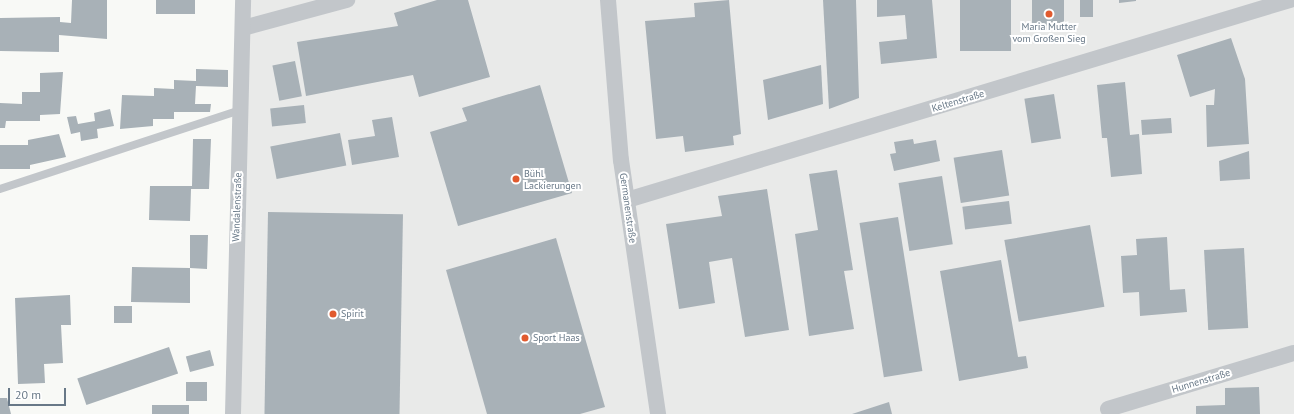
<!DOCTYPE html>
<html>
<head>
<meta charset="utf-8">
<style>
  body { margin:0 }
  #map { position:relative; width:1294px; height:414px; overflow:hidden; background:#f8f9f6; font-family:"PT Sans",sans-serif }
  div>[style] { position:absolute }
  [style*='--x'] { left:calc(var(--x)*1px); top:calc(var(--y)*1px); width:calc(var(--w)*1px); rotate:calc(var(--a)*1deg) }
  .built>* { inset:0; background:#e9eae9; transform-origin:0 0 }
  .building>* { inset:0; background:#a8b1b7; transform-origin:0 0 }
  .service>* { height:8px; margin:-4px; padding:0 4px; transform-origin:4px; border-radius:4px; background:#c2c6ca }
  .minor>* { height:16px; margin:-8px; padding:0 8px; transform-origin:8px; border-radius:8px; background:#c2c6ca }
  .dots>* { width:11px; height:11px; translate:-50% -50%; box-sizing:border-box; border:2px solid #fff; border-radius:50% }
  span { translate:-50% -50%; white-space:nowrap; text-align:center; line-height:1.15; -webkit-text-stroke:4px #fff; paint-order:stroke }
  .poi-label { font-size:10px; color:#687887 }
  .left { translate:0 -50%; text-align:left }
  .street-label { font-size:10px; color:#687887 }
  .scale { position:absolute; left:8px; top:388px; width:58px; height:18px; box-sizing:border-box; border:2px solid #687887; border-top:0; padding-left:5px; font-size:12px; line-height:14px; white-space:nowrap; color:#687887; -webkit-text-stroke:3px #fff; paint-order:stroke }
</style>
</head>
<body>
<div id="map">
  <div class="built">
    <i style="left:238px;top:0;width:1056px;height:414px"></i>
  </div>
  <div class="building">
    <i style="clip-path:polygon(72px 0,107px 0,107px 39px,59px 35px,59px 52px,0 51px,0 18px,60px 17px,60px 22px,71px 23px)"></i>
    <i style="left:156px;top:0;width:39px;height:14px"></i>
    <i style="clip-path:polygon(437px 0,468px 0,490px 77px,419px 97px,413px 75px,306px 96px,297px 42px,398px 26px,394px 13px)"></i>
    <i style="clip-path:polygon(729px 0,741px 134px,733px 136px,734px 145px,685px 152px,683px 136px,656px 139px,645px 21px,695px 17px,694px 3px)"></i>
    <i style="clip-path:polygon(823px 0,856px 0,859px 98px,829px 109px)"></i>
    <i style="clip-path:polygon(877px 0,932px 0,937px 58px,881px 64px,879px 42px,907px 39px,905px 15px,877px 17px)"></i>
    <i style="left:960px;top:0;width:51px;height:51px"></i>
    <i style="left:1032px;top:0;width:32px;height:30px"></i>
    <i style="left:1080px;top:0;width:13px;height:17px"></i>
    <i style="clip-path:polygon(1119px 0,1136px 0,1136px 1px,1119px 3px)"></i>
    <i style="clip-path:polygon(1231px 38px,1245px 79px,1249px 144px,1207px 147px,1206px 105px,1214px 105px,1215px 89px,1190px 97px,1177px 55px)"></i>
    <i style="left:295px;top:61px;width:36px;height:23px;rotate:79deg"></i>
    <i style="clip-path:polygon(821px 65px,823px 104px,768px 120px,763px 80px)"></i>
    <i style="clip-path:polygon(196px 69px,228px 70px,228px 87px,196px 86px,195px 104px,211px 104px,210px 112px,174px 112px,174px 119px,153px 119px,153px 126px,120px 129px,122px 95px,154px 96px,154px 88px,174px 89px,174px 80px,196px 81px)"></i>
    <i style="clip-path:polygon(63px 72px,60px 114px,40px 115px,40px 121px,6px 121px,5px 128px,0 128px,0 103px,22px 104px,22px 92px,40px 92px,40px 73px)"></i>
    <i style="clip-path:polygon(1125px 82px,1130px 135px,1139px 134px,1142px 174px,1111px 177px,1107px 138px,1102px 138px,1097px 85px)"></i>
    <i style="clip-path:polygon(540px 85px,572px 193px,458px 226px,430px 132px,467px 121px,462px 108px)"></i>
    <i style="left:1054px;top:94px;width:45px;height:30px;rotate:81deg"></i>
    <i style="left:304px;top:105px;width:18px;height:34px;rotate:84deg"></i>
    <i style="clip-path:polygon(110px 109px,114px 126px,97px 129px,98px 138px,81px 141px,80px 132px,71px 134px,67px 117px,76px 116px,78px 124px,95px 121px,94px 113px)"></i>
    <i style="clip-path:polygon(392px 117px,399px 157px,352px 165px,348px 140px,375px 136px,372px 120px)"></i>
    <i style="left:1171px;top:118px;width:15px;height:30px;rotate:86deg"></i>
    <i style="left:340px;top:133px;width:33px;height:71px;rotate:79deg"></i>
    <i style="clip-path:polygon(59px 134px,66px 157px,30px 165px,30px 169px,0 169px,0 145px,28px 145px,28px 140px)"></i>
    <i style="clip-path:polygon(193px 139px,211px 139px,209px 189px,191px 189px,190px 221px,149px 220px,150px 186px,192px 186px)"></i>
    <i style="clip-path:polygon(913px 139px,914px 144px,936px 140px,940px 161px,894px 171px,890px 154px,896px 153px,894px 142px)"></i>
    <i style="left:1002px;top:150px;width:46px;height:49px;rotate:81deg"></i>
    <i style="clip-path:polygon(1249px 151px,1250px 179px,1220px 181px,1219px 161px)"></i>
    <i style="clip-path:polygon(837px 170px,853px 270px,844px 271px,854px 329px,809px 336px,795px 234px,818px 230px,809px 174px)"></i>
    <i style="left:942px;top:176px;width:69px;height:44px;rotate:81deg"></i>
    <i style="clip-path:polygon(767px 189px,789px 330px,745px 337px,732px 258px,709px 262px,715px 303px,679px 309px,666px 224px,722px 216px,718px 196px)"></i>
    <i style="left:1009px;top:201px;width:23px;height:47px;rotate:83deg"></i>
    <i style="left:268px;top:212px;width:135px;height:202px;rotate:1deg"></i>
    <i style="left:898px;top:217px;width:156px;height:39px;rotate:81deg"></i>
    <i style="left:1090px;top:225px;width:83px;height:87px;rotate:80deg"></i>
    <i style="clip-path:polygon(190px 235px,208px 235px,207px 269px,190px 268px,190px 303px,131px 302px,132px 267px,190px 268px)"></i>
    <i style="clip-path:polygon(1167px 237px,1170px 290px,1185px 289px,1187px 312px,1140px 316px,1139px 292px,1123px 293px,1121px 256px,1137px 255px,1136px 239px)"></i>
    <i style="clip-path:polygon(556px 238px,605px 407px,580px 414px,487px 414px,446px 270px)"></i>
    <i style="left:1244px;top:248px;width:80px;height:40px;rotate:87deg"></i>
    <i style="clip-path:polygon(1001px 260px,1018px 357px,1026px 356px,1028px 368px,959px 381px,940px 271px)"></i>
    <i style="clip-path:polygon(70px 295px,71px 325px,61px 325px,63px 363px,44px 364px,45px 383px,18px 384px,15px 298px)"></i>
    <i style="left:114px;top:306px;width:18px;height:17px"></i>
    <i style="left:169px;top:347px;width:28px;height:97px;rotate:71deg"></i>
    <i style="left:210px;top:350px;width:16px;height:25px;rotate:75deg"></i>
    <i style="left:186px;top:382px;width:21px;height:19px"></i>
    <i style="clip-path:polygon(1259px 387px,1260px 414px,1196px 414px,1196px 406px,1225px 405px,1225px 388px)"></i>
    <i style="clip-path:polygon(0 398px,7px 398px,11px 414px,0 414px)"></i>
    <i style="clip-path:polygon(889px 402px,892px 414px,852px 414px)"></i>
    <i style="left:152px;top:405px;width:37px;height:9px"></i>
  </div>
  <div class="service">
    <i style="--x:0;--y:189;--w:253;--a:-18.2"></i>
  </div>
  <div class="minor">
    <i style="--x:608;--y:0;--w:161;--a:85.4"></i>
    <i style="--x:621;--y:160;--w:257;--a:81.7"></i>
    <i style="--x:243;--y:28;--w:108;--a:-15.1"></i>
    <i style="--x:627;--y:200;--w:693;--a:-16.79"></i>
    <i style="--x:1108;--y:409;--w:194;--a:-16.8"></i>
    <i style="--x:233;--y:414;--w:414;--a:-88.6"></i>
  </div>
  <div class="dots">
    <i style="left:1049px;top:14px;background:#e15a2e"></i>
    <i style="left:516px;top:179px;background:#e15a2e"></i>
    <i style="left:333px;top:314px;background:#e15a2e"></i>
    <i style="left:525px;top:338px;background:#e15a2e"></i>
  </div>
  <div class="poi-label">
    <span style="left:1049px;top:32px">Maria Mutter<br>vom Großen Sieg</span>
    <span class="left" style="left:524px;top:179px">Bühl<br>Lackierungen</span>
    <span class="left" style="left:341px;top:314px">Spirit</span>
    <span class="left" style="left:533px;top:338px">Sport Haas</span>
  </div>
  <div class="street-label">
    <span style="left:958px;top:101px;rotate:-17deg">Keltenstraße</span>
    <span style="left:237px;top:207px;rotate:-88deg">Wandalenstraße</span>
    <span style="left:628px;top:208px;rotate:82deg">Germanenstraße</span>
    <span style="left:1201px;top:381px;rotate:-17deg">Hunnenstraße</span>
  </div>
  <div class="scale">20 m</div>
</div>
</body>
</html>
